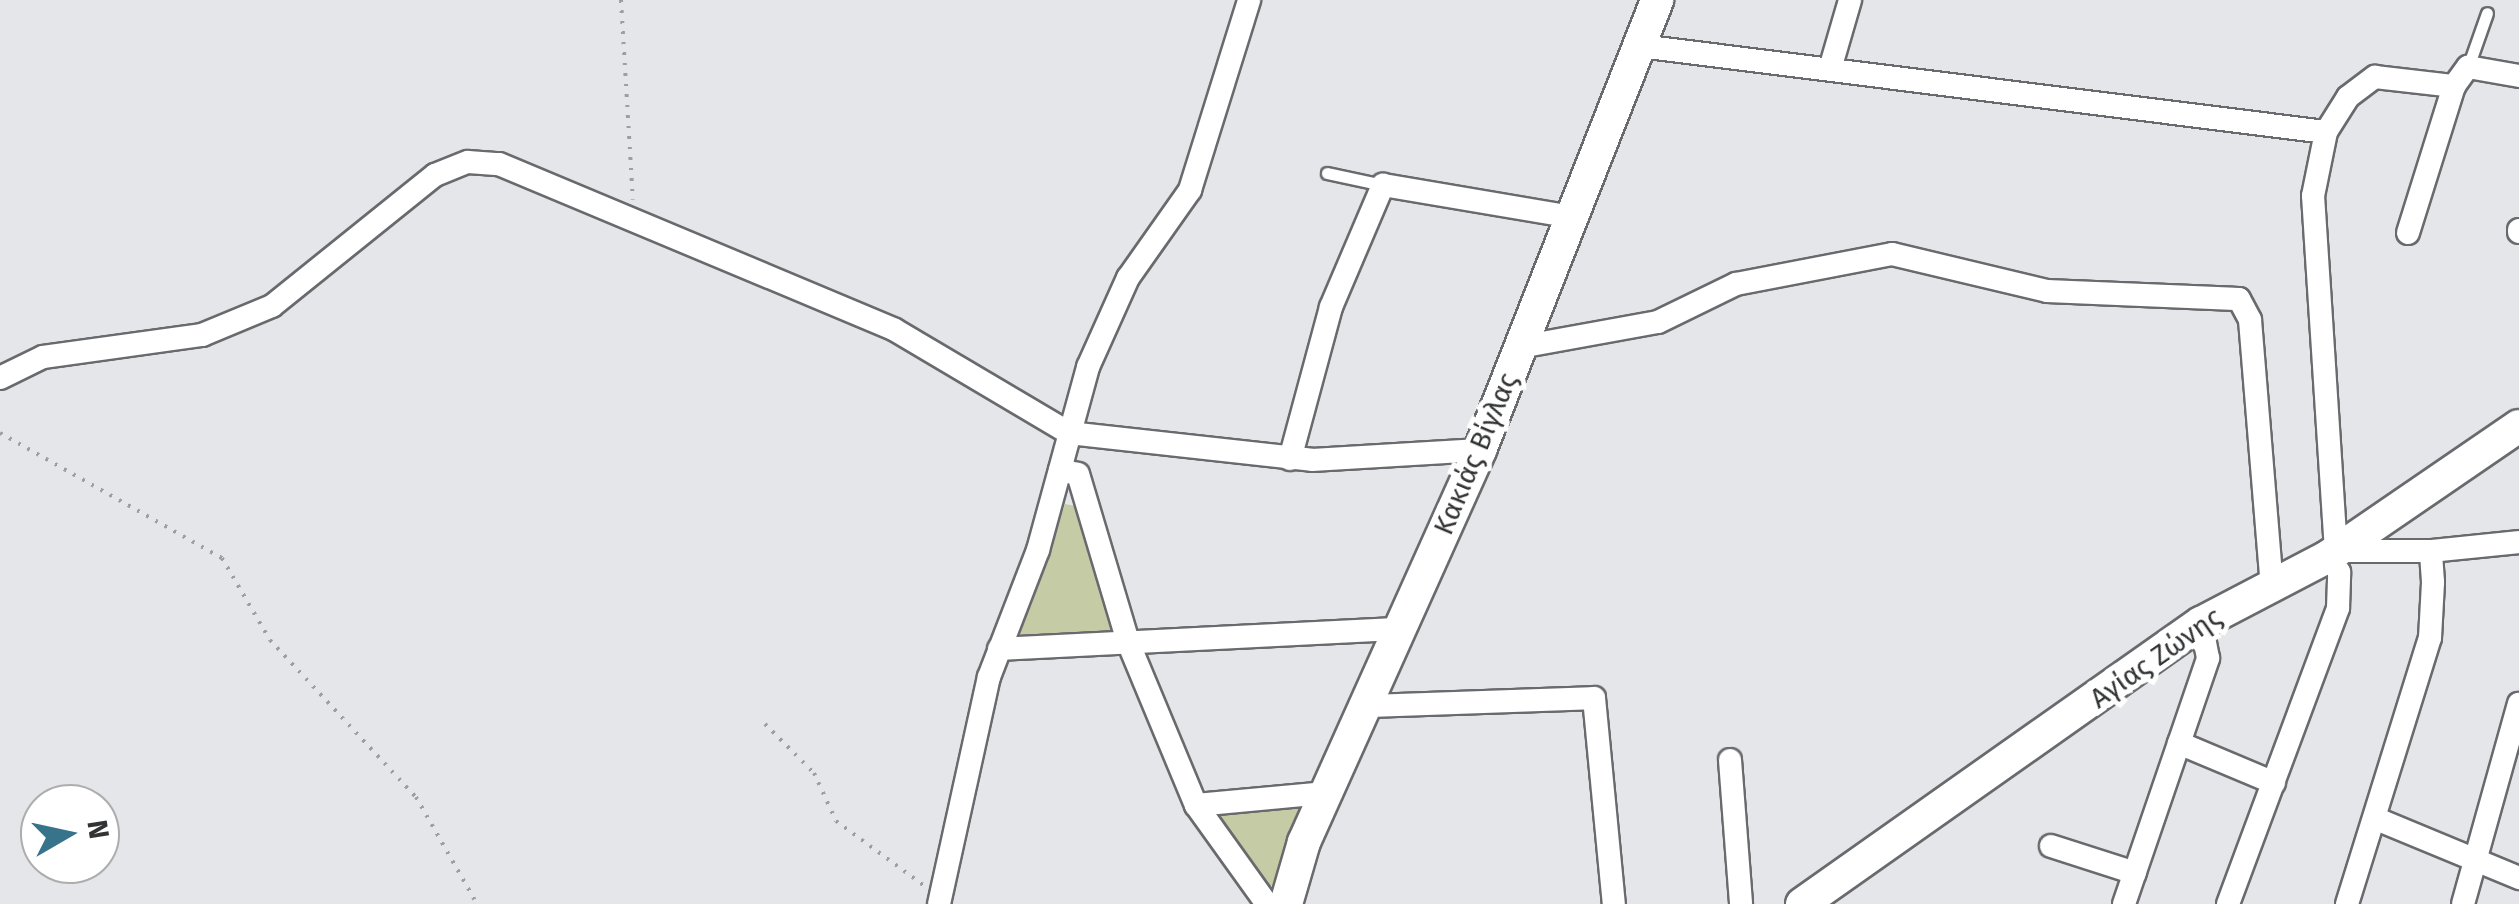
<!DOCTYPE html>
<html>
<head>
<meta charset="utf-8">
<style>
  body { margin:0 }
  #map { position:relative; width:2519px; height:904px; overflow:hidden; background:#e4e6e9; font-family:"Fira Sans",sans-serif }
  div>[style] { position:absolute }
  [style*='--x'] { left:calc(var(--x)*1px); top:calc(var(--y)*1px); width:calc(var(--w)*1px); rotate:calc(var(--a)*1deg) }
  .green>* { inset:0; background:#c4cba5 }
  .path>* { height:4px; margin-top:-2px; transform-origin:0; background:repeating-linear-gradient(90deg,#9c9ea0 0 2.5px,transparent 0 10.5px) }
  .roads { filter:drop-shadow(2px 0 #686a6d) drop-shadow(-2px 0 #686a6d) drop-shadow(0 2px #686a6d) drop-shadow(0 -2px #686a6d) }
  .lane>* { height:11px; margin:-5.5px; padding:0 5.5px; transform-origin:5.5px; border-radius:5.5px; background:#fff }
  .street>* { height:22px; margin:-11px; padding:0 11px; transform-origin:11px; border-radius:11px; background:#fff }
  .secondary>* { height:32px; margin:-16px; padding:0 16px; transform-origin:16px; border-radius:16px; background:#fff }
  span { translate:-50% -50%; white-space:nowrap; text-align:center; line-height:1.15; -webkit-text-stroke:10px #fff; paint-order:stroke }
  .street-label { font-size:28px; color:#323334 }
  .north { position:absolute; left:20px; top:784px; width:100px; height:100px; box-sizing:border-box; background:#fff; border:2px solid #adadae; border-radius:50%; rotate:81deg; font-size:28px; font-weight:700; line-height:40px; text-align:center; color:#323334 }
  .north::after { content:''; display:block; margin:auto; width:35px; height:45px; background:#37738a; clip-path:polygon(50% 0,100% 100%,50% 72%,0 100%) }
</style>
</head>
<body>
<div id="map">
  <div class="green">
    <i style="clip-path:polygon(1065px 504px,1081px 507px,1116px 630px,1019px 637px)"></i>
    <i style="clip-path:polygon(1308px 802px,1274px 885px,1265px 887px,1213px 810px)"></i>
  </div>
  <div class="path">
    <i style="--x:621;--y:0;--w:200;--a:86.6"></i>
    <i style="--x:0;--y:433;--w:255;--a:29.4"></i>
    <i style="--x:222;--y:558;--w:95;--a:59.7"></i>
    <i style="--x:270;--y:640;--w:214;--a:47.1"></i>
    <i style="--x:416;--y:797;--w:123;--a:60.3"></i>
    <i style="--x:765;--y:724;--w:69;--a:45"></i>
    <i style="--x:814;--y:773;--w:53;--a:65.4"></i>
    <i style="--x:836;--y:821;--w:108;--a:36.3"></i>
  </div>
  <div class="roads">
    <div class="lane">
      <i style="--x:2468;--y:67;--w:57;--a:-70.6"></i>
      <i style="--x:1327;--y:173;--w:57;--a:12.1"></i>
    </div>
    <div class="street">
      <i style="--x:1640;--y:46;--w:691;--a:7.15"></i>
      <i style="--x:1830;--y:69;--w:72;--a:-73.8"></i>
      <i style="--x:2454;--y:86;--w:24;--a:-54"></i>
      <i style="--x:2468;--y:67;--w:52;--a:10"></i>
      <i style="--x:2519;--y:230;--w:2;--a:90"></i>
      <i style="--x:1520;--y:347;--w:140;--a:-10.3"></i>
      <i style="--x:1658;--y:322;--w:87;--a:-26"></i>
      <i style="--x:1736;--y:284;--w:159;--a:-10.9"></i>
      <i style="--x:1892;--y:254;--w:159;--a:13.4"></i>
      <i style="--x:2047;--y:291;--w:192;--a:2.4"></i>
      <i style="--x:2239;--y:299;--w:24;--a:62"></i>
      <i style="--x:2250;--y:320;--w:266;--a:85.3"></i>
      <i style="--x:0;--y:378;--w:48;--a:-26"></i>
      <i style="--x:43;--y:357;--w:161;--a:-7.9"></i>
      <i style="--x:202;--y:335;--w:76;--a:-22.5"></i>
      <i style="--x:272;--y:306;--w:209;--a:-38.8"></i>
      <i style="--x:435;--y:175;--w:35;--a:-22"></i>
      <i style="--x:468;--y:162;--w:31;--a:4"></i>
      <i style="--x:499;--y:164;--w:429;--a:22.7"></i>
      <i style="--x:895;--y:330;--w:202;--a:30.6"></i>
      <i style="--x:1069;--y:433;--w:244;--a:6.3"></i>
      <i style="--x:1312;--y:460;--w:168;--a:-3.4"></i>
      <i style="--x:1290;--y:459;--w:157;--a:-74.9"></i>
      <i style="--x:1331;--y:307;--w:133;--a:-66.9"></i>
      <i style="--x:1383;--y:185;--w:193;--a:9.6"></i>
      <i style="--x:1060;--y:470;--w:18;--a:13"></i>
      <i style="--x:1078;--y:474;--w:175;--a:73.4"></i>
      <i style="--x:1128;--y:642;--w:177;--a:67.4"></i>
      <i style="--x:1196;--y:805;--w:122;--a:54.4"></i>
      <i style="--x:2431;--y:551;--w:88;--a:-5.8"></i>
      <i style="--x:999;--y:649;--w:401;--a:-2.9"></i>
      <i style="--x:1366;--y:706;--w:228;--a:-2"></i>
      <i style="--x:1594;--y:698;--w:207;--a:84.5"></i>
      <i style="--x:2179;--y:743;--w:103;--a:22.8"></i>
      <i style="--x:1730;--y:760;--w:144;--a:85.6"></i>
      <i style="--x:1196;--y:805;--w:131;--a:-5.3"></i>
      <i style="--x:2379;--y:820;--w:152;--a:22.5"></i>
      <i style="--x:2051;--y:846;--w:88;--a:17.8"></i>
      <i style="--x:939;--y:904;--w:232;--a:-77.6"></i>
      <i style="--x:989;--y:677;--w:136;--a:-68.9"></i>
      <i style="--x:1038;--y:550;--w:190;--a:-74.7"></i>
      <i style="--x:1088;--y:367;--w:98;--a:-65.8"></i>
      <i style="--x:1128;--y:278;--w:108;--a:-54.8"></i>
      <i style="--x:1190;--y:190;--w:199;--a:-72.7"></i>
      <i style="--x:2124;--y:904;--w:260;--a:-71.1"></i>
      <i style="--x:2208;--y:658;--w:36;--a:-101"></i>
      <i style="--x:2228;--y:904;--w:316;--a:-69.6"></i>
      <i style="--x:2338;--y:608;--w:36;--a:-88"></i>
      <i style="--x:2339;--y:572;--w:19;--a:-122"></i>
      <i style="--x:2347;--y:904;--w:279;--a:-72.7"></i>
      <i style="--x:2430;--y:638;--w:56;--a:-86.9"></i>
      <i style="--x:2433;--y:582;--w:31;--a:-94"></i>
      <i style="--x:2431;--y:551;--w:95;--a:180"></i>
      <i style="--x:2336;--y:551;--w:356;--a:-93.7"></i>
      <i style="--x:2313;--y:196;--w:65;--a:-78.5"></i>
      <i style="--x:2326;--y:132;--w:41;--a:-57.8"></i>
      <i style="--x:2348;--y:97;--w:34;--a:-37"></i>
      <i style="--x:2375;--y:77;--w:80;--a:6.5"></i>
      <i style="--x:2454;--y:86;--w:154;--a:107.4"></i>
      <i style="--x:2463;--y:904;--w:208;--a:-74.4"></i>
    </div>
    <div class="secondary">
      <i style="--x:1286;--y:904;--w:65;--a:-73.8"></i>
      <i style="--x:1304;--y:842;--w:430;--a:-65.8"></i>
      <i style="--x:1480;--y:450;--w:484;--a:-68.5"></i>
      <i style="--x:1802;--y:904;--w:488;--a:-35.2"></i>
      <i style="--x:2201;--y:623;--w:144;--a:-27.6"></i>
      <i style="--x:2329;--y:556;--w:230;--a:-34.4"></i>
    </div>
  </div>
  <div class="street-label">
    <span style="left:1476px;top:454px;rotate:-67deg">Κακιάς Βίγλας</span>
    <span style="left:2156px;top:658px;rotate:-35deg">Αγίας Ζώνης</span>
  </div>
  <div class="north">N</div>
</div>
</body>
</html>
